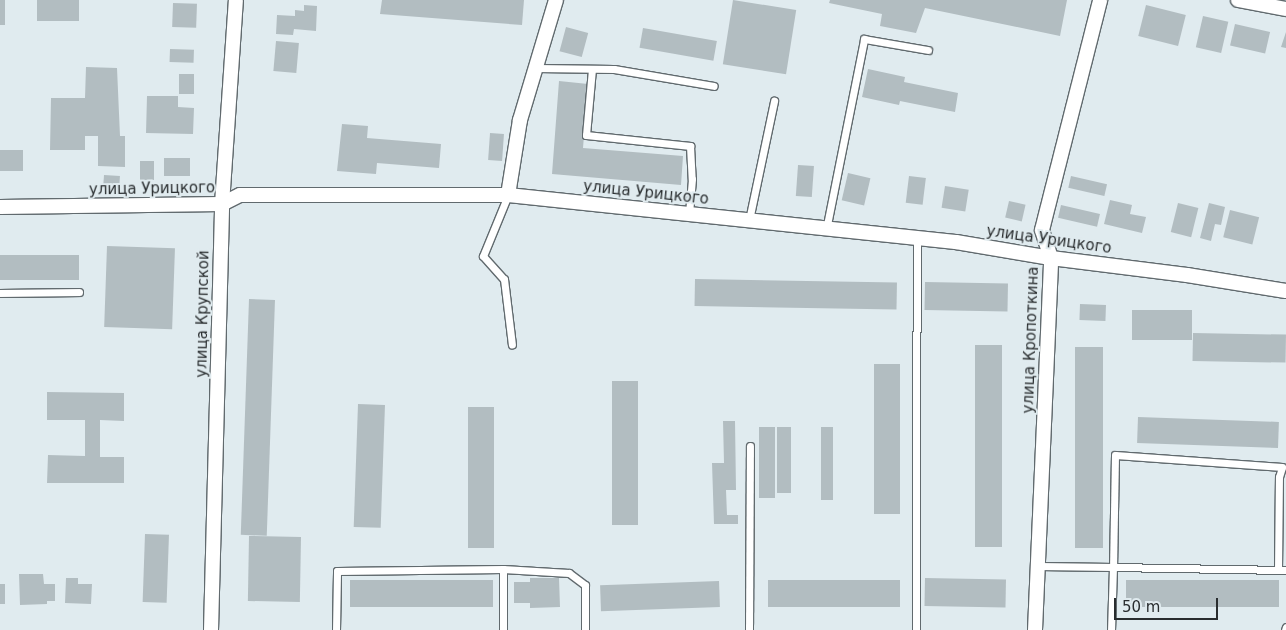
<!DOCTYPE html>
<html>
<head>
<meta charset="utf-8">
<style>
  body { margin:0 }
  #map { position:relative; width:1286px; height:630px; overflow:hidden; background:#e0ebef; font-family:"DejaVu Sans",sans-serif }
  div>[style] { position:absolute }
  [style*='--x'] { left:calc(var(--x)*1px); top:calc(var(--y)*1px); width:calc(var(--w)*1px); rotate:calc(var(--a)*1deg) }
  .building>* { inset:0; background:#b2bdc1; transform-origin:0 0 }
  .roads { filter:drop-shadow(1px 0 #616a6e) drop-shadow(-1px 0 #616a6e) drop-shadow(0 1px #616a6e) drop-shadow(0 -1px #616a6e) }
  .lane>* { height:7px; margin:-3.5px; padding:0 3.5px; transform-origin:3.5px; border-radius:3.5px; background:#fff }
  .street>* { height:14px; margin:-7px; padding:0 7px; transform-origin:7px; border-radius:7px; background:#fff }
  span { translate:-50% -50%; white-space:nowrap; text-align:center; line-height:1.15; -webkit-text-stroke:4px #e0ebef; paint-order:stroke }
  .street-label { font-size:15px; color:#292d2f }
  .scale { position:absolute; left:1114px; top:598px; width:104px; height:22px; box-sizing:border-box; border:2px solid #292d2f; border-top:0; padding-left:6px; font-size:15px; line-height:18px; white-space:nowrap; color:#292d2f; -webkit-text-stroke:4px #e0ebef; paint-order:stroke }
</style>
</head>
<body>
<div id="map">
  <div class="building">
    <i style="left:0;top:0;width:5px;height:25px"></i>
    <i style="left:37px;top:0;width:42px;height:21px"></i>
    <i style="clip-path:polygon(382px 0,524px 0,522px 25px,380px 14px)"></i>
    <i style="left:733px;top:0;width:64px;height:65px;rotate:9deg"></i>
    <i style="clip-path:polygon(830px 0,1067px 0,1060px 36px,925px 8px,916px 33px,880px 26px,882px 14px,829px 3px)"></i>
    <i style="left:173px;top:3px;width:24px;height:24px;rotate:2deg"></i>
    <i style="clip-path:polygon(304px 5px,317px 6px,316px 31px,294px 29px,293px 35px,276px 34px,277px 15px,295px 16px,295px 10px,304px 11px)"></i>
    <i style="left:1146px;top:5px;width:41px;height:32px;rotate:14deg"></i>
    <i style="left:1203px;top:16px;width:26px;height:32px;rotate:13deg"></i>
    <i style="left:1235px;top:24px;width:36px;height:22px;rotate:13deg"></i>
    <i style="left:566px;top:27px;width:23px;height:25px;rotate:15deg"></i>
    <i style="left:643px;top:28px;width:75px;height:20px;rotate:10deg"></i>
    <i style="clip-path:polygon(1286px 32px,1286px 48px,1281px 47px)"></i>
    <i style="left:276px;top:41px;width:23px;height:30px;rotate:5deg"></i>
    <i style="left:170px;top:49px;width:24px;height:13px;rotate:2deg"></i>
    <i style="clip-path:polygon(86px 67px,117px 68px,120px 136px,125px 136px,125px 167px,98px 166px,98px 136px,85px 136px,85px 150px,50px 150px,51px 98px,85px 98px)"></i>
    <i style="clip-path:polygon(868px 69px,905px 77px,904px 82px,958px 93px,955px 112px,900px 101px,899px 105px,862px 97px)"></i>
    <i style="left:179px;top:74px;width:15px;height:20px"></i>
    <i style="clip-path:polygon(559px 81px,588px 84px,583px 148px,683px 156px,681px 185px,552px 174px)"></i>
    <i style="clip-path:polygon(147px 96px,178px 96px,178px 107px,194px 108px,193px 134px,146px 133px)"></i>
    <i style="clip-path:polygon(342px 124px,368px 126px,367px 138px,441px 144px,439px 168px,377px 163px,376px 174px,337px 171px)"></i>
    <i style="left:490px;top:133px;width:14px;height:27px;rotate:4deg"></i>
    <i style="left:0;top:150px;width:23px;height:21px"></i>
    <i style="left:164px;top:158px;width:26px;height:18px"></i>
    <i style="left:140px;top:161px;width:14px;height:19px"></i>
    <i style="left:798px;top:165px;width:16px;height:31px;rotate:4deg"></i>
    <i style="left:848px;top:173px;width:23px;height:28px;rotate:13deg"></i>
    <i style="left:104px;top:175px;width:16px;height:16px;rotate:4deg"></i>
    <i style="left:909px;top:176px;width:17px;height:27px;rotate:7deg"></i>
    <i style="left:1071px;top:176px;width:37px;height:12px;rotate:13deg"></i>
    <i style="left:945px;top:186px;width:24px;height:22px;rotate:9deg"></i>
    <i style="clip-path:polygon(1110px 200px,1132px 205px,1130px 214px,1146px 217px,1142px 233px,1104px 224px)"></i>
    <i style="left:1009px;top:201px;width:17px;height:17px;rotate:13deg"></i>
    <i style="left:1178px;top:203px;width:21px;height:30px;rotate:14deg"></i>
    <i style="clip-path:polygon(1209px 203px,1225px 207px,1221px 225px,1215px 224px,1211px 241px,1200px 238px)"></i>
    <i style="left:1061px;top:205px;width:40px;height:13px;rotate:13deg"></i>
    <i style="left:1230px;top:210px;width:30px;height:28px;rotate:14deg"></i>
    <i style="left:107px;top:246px;width:68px;height:81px;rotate:2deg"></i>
    <i style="left:0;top:255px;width:79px;height:25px"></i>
    <i style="left:695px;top:279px;width:202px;height:27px;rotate:1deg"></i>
    <i style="left:925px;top:282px;width:83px;height:28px;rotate:1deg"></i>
    <i style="left:249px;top:299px;width:26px;height:236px;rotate:2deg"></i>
    <i style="left:1080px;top:304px;width:26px;height:16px;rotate:2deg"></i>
    <i style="left:1192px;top:310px;width:30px;height:60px;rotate:90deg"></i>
    <i style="left:1193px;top:333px;width:93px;height:28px;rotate:1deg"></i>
    <i style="left:975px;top:345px;width:27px;height:202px"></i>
    <i style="left:1075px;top:347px;width:28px;height:201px"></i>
    <i style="left:874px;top:364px;width:26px;height:150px"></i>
    <i style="left:612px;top:381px;width:26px;height:144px"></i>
    <i style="clip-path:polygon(47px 392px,124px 393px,124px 421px,100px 420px,100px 457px,124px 457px,124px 483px,47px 483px,48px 455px,85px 456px,85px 420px,47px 420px)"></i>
    <i style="left:358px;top:404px;width:27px;height:123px;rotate:2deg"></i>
    <i style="left:468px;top:407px;width:26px;height:141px"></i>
    <i style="left:1138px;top:417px;width:141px;height:26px;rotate:2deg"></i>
    <i style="clip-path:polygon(723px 421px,735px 421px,736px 490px,726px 490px,727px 515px,738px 515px,738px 524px,714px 524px,712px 463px,724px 463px)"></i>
    <i style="left:759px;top:427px;width:16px;height:71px"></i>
    <i style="left:777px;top:427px;width:14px;height:66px"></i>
    <i style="left:821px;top:427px;width:12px;height:73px"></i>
    <i style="left:145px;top:534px;width:24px;height:68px;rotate:2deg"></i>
    <i style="left:249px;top:536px;width:52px;height:65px;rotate:1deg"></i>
    <i style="clip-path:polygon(19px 574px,43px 574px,44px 584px,55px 584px,55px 601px,47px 601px,47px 604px,20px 605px)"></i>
    <i style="clip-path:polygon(66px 578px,78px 578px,78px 584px,92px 584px,91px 604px,65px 603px)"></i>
    <i style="clip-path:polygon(530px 578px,559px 578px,560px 607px,530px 608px,530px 603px,514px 603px,514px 582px,530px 582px)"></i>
    <i style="left:925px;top:578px;width:81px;height:28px;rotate:1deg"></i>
    <i style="left:493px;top:580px;width:27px;height:143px;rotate:90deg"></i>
    <i style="left:768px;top:580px;width:132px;height:27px"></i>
    <i style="left:1126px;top:580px;width:153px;height:27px"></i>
    <i style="left:719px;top:581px;width:26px;height:119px;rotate:88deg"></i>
    <i style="left:0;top:584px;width:5px;height:20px"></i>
  </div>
  <div class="roads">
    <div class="lane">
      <i style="--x:536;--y:68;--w:78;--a:0.7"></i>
      <i style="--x:614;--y:69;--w:101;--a:9.6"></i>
      <i style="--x:592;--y:69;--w:66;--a:95.2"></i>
      <i style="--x:586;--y:135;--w:105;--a:6"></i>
      <i style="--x:690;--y:146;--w:33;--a:87"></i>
      <i style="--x:692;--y:179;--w:35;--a:95"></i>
      <i style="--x:508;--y:195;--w:66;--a:112.3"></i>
      <i style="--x:483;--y:256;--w:31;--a:48"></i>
      <i style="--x:504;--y:279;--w:66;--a:83.1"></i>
      <i style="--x:749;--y:220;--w:122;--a:-78.1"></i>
      <i style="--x:826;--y:230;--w:195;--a:-78.7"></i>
      <i style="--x:864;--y:39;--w:65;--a:9.8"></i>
      <i style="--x:0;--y:293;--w:79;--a:-0.7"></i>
      <i style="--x:1038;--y:566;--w:75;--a:0.8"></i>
      <i style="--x:1113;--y:567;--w:63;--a:91.8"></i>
      <i style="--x:503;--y:569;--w:66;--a:3.5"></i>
      <i style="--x:569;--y:573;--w:20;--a:37"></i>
      <i style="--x:585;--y:585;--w:45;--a:90"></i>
      <i style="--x:1278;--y:570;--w:93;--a:-89.4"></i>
      <i style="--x:1279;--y:477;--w:10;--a:-73"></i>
      <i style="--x:1282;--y:467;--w:167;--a:-175.9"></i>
      <i style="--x:1115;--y:455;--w:112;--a:91"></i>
      <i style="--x:1113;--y:567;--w:173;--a:1"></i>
      <i style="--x:336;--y:630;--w:59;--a:-89"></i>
      <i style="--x:337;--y:571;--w:166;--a:-0.7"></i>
      <i style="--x:503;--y:569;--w:61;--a:90"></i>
      <i style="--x:749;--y:630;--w:184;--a:-89.7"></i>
      <i style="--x:916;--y:630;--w:393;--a:-89.9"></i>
      <i style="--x:1285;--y:630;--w:3;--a:-72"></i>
    </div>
    <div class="street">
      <i style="--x:1238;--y:0;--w:49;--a:10.6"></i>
      <i style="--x:508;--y:195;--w:76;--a:-80.9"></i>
      <i style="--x:520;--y:120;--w:125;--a:-73.3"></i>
      <i style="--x:0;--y:207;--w:222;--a:-0.8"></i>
      <i style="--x:222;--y:204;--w:20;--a:-27"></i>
      <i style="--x:240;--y:195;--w:268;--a:0"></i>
      <i style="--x:508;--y:195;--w:450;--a:6"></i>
      <i style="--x:956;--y:242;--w:96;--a:9.6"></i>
      <i style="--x:1051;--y:258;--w:137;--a:7.1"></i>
      <i style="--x:1187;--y:275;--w:100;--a:9.2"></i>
      <i style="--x:211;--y:630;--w:426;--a:-88.5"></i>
      <i style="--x:222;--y:204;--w:204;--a:-86.1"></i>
      <i style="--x:1035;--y:630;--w:372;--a:-87.5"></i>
      <i style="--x:1051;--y:258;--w:29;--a:-108"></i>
      <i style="--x:1042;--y:230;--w:237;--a:-75.8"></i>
    </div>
  </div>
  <div class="street-label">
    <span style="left:152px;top:189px;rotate:-1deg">улица Урицкого</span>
    <span style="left:646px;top:193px;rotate:6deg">улица Урицкого</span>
    <span style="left:1049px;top:240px;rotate:8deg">улица Урицкого</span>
    <span style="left:203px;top:314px;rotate:-89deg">улица Крупской</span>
    <span style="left:1031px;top:340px;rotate:-88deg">улица Кропоткина</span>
  </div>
  <div class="scale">50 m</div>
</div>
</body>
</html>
